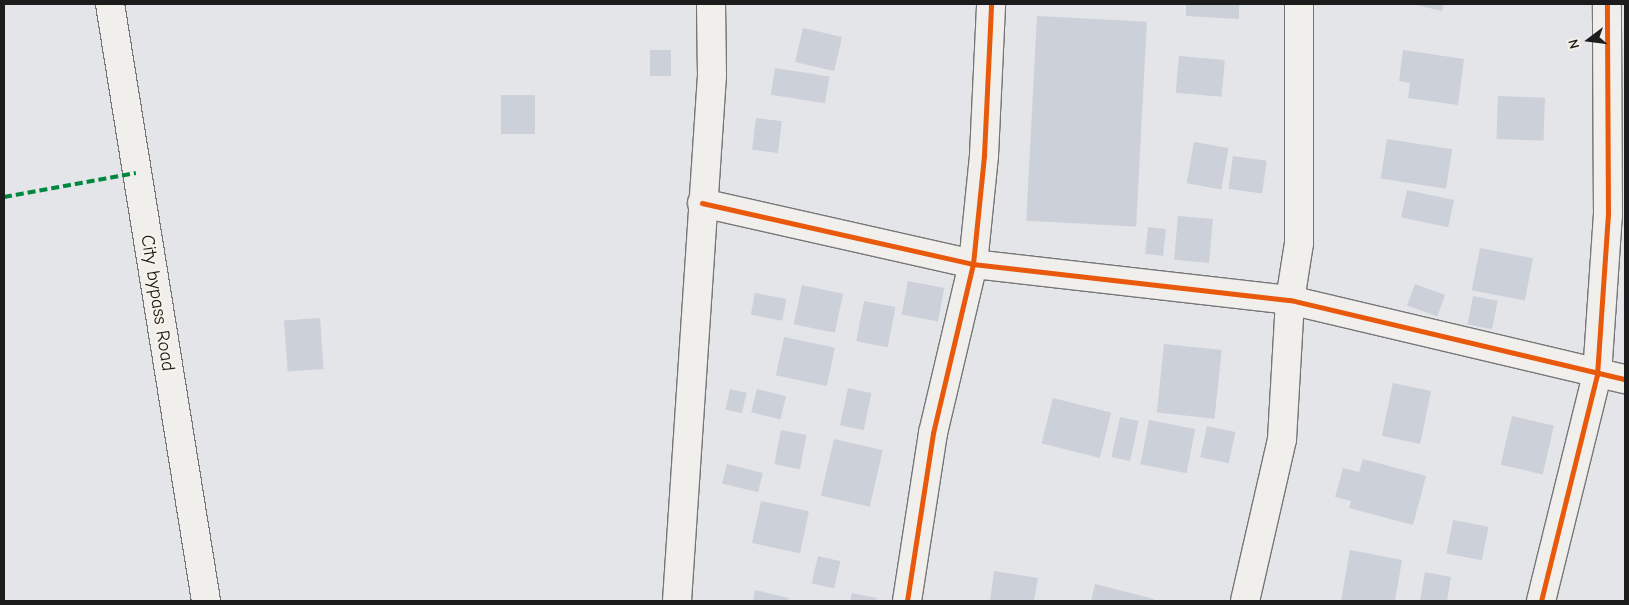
<!DOCTYPE html>
<html>
<head>
<meta charset="utf-8">
<style>
  body { margin:0 }
  #map { position:relative; width:1629px; height:605px; overflow:hidden; background:#e3e5e9; font-family:"Comic Neue",sans-serif }
  div>[style] { position:absolute }
  [style*='--x'] { left:calc(var(--x)*1px); top:calc(var(--y)*1px); width:calc(var(--w)*1px); rotate:calc(var(--a)*1deg) }
  .building>* { inset:0; background:#cbd0d9; transform-origin:0 0 }
  .roads { filter:drop-shadow(1px 0 #767678) drop-shadow(-1px 0 #767678) drop-shadow(0 1px #767678) drop-shadow(0 -1px #767678) }
  .minor>* { height:28px; margin:-14px; padding:0 14px; transform-origin:14px; border-radius:14px; background:#f0efec }
  .secondary>* { height:28px; margin:-14px; padding:0 14px; transform-origin:14px; border-radius:14px; background:#f0efec }
  .primary>* { height:28px; margin:-14px; padding:0 14px; transform-origin:14px; border-radius:14px; background:#f0efec }
  .quiet>* { height:4px; margin-top:-2px; transform-origin:0; background:repeating-linear-gradient(90deg,#00873e 0 8px,transparent 0 12px) }
  .cycleway>* { height:5px; margin:-2.5px; padding:0 2.5px; transform-origin:2.5px; border-radius:2.5px; background:#e8590c }
  span { translate:-50% -50%; white-space:nowrap; text-align:center; line-height:1.15; -webkit-text-stroke:4px #f7f3e8; paint-order:stroke }
  .street-label { font-size:19px; color:#1c1c1c }
  .frame { position:absolute; inset:0; border:5px solid #1c1c1c; pointer-events:none }
  .north { position:absolute; left:1564px; top:15px; width:50px; height:50px; -webkit-text-stroke:4px #f7f3e8; paint-order:stroke; rotate:255deg; font-size:14px; font-weight:700; line-height:20px; text-align:center; color:#1c1c1c }
  .north::after { content:''; display:block; margin:auto; width:18px; height:22px; background:#1c1c1c; clip-path:polygon(50% 0,100% 100%,50% 72%,0 100%) }
</style>
</head>
<body>
<div id="map">
  <div class="building">
    <i style="clip-path:polygon(1186px 4px,1239px 4px,1239px 19px,1186px 16px)"></i>
    <i style="clip-path:polygon(1412px 4px,1444px 4px,1442px 11px)"></i>
    <i style="left:1037px;top:16px;width:110px;height:205px;rotate:3deg"></i>
    <i style="left:803px;top:28px;width:40px;height:35px;rotate:13deg"></i>
    <i style="left:650px;top:50px;width:21px;height:26px"></i>
    <i style="clip-path:polygon(1403px 50px,1464px 59px,1458px 105px,1408px 98px,1410px 83px,1399px 81px)"></i>
    <i style="left:1179px;top:56px;width:46px;height:37px;rotate:5deg"></i>
    <i style="left:775px;top:68px;width:55px;height:27px;rotate:9deg"></i>
    <i style="left:501px;top:95px;width:34px;height:39px"></i>
    <i style="left:1498px;top:96px;width:47px;height:43px;rotate:2deg"></i>
    <i style="left:756px;top:118px;width:26px;height:32px;rotate:7deg"></i>
    <i style="left:1387px;top:139px;width:66px;height:40px;rotate:9deg"></i>
    <i style="left:1194px;top:142px;width:35px;height:42px;rotate:10deg"></i>
    <i style="left:1233px;top:156px;width:34px;height:33px;rotate:8deg"></i>
    <i style="left:1407px;top:190px;width:48px;height:28px;rotate:12deg"></i>
    <i style="left:1178px;top:216px;width:35px;height:44px;rotate:5deg"></i>
    <i style="left:1148px;top:227px;width:18px;height:27px;rotate:6deg"></i>
    <i style="left:1480px;top:248px;width:54px;height:43px;rotate:11deg"></i>
    <i style="left:908px;top:281px;width:37px;height:34px;rotate:11deg"></i>
    <i style="left:1415px;top:284px;width:32px;height:23px;rotate:20deg"></i>
    <i style="left:802px;top:285px;width:42px;height:40px;rotate:12deg"></i>
    <i style="left:755px;top:293px;width:32px;height:22px;rotate:11deg"></i>
    <i style="left:1473px;top:296px;width:25px;height:29px;rotate:11deg"></i>
    <i style="left:864px;top:301px;width:32px;height:41px;rotate:11deg"></i>
    <i style="left:320px;top:318px;width:51px;height:36px;rotate:86deg"></i>
    <i style="left:784px;top:337px;width:52px;height:39px;rotate:12deg"></i>
    <i style="left:1164px;top:344px;width:58px;height:69px;rotate:6deg"></i>
    <i style="left:1393px;top:383px;width:39px;height:54px;rotate:12deg"></i>
    <i style="left:848px;top:388px;width:24px;height:38px;rotate:12deg"></i>
    <i style="left:730px;top:389px;width:17px;height:21px;rotate:13deg"></i>
    <i style="left:757px;top:389px;width:30px;height:24px;rotate:14deg"></i>
    <i style="left:1053px;top:398px;width:60px;height:47px;rotate:14deg"></i>
    <i style="left:1512px;top:416px;width:43px;height:50px;rotate:13deg"></i>
    <i style="left:1120px;top:417px;width:19px;height:41px;rotate:12deg"></i>
    <i style="left:1149px;top:420px;width:47px;height:45px;rotate:11deg"></i>
    <i style="left:1207px;top:426px;width:29px;height:32px;rotate:12deg"></i>
    <i style="left:781px;top:430px;width:26px;height:35px;rotate:11deg"></i>
    <i style="left:834px;top:439px;width:50px;height:58px;rotate:13deg"></i>
    <i style="clip-path:polygon(1363px 459px,1426px 476px,1413px 525px,1349px 508px,1351px 501px,1335px 497px,1343px 468px,1359px 472px)"></i>
    <i style="left:727px;top:464px;width:37px;height:20px;rotate:14deg"></i>
    <i style="left:761px;top:501px;width:49px;height:43px;rotate:12deg"></i>
    <i style="left:1453px;top:520px;width:36px;height:34px;rotate:11deg"></i>
    <i style="clip-path:polygon(1350px 550px,1402px 560px,1395px 601px,1341px 601px)"></i>
    <i style="left:818px;top:556px;width:23px;height:28px;rotate:13deg"></i>
    <i style="clip-path:polygon(994px 571px,1038px 578px,1034px 601px,990px 601px)"></i>
    <i style="clip-path:polygon(1425px 572px,1451px 577px,1447px 601px,1420px 601px)"></i>
    <i style="clip-path:polygon(1095px 584px,1154px 599px,1153px 601px,1091px 601px)"></i>
    <i style="clip-path:polygon(755px 590px,789px 598px,788px 601px,753px 601px)"></i>
    <i style="clip-path:polygon(852px 593px,877px 598px,876px 601px,850px 601px)"></i>
  </div>
  <div class="roads">
    <div class="minor">
      <i style="--x:702;--y:203;--w:278;--a:12.7"></i>
      <i style="--x:973;--y:264;--w:319;--a:6.5"></i>
      <i style="--x:1290;--y:300;--w:344;--a:13.3"></i>
      <i style="--x:677;--y:601;--w:527;--a:-86.19"></i>
      <i style="--x:712;--y:75;--w:71;--a:-90.8"></i>
      <i style="--x:907;--y:601;--w:170;--a:-81.2"></i>
      <i style="--x:933;--y:433;--w:174;--a:-76.7"></i>
      <i style="--x:973;--y:264;--w:110;--a:-84.2"></i>
      <i style="--x:984;--y:155;--w:151;--a:-87.3"></i>
      <i style="--x:1541;--y:601;--w:233;--a:-76.1"></i>
      <i style="--x:1597;--y:375;--w:160;--a:-86.1"></i>
      <i style="--x:1608;--y:215;--w:211;--a:-90.3"></i>
    </div>
    <div class="secondary">
      <i style="--x:1245;--y:601;--w:166;--a:-77.1"></i>
      <i style="--x:1282;--y:439;--w:139;--a:-86.7"></i>
      <i style="--x:1290;--y:300;--w:58;--a:-81"></i>
      <i style="--x:1299;--y:243;--w:239;--a:-90"></i>
    </div>
    <div class="primary">
      <i style="--x:110;--y:4;--w:605;--a:80.86"></i>
    </div>
  </div>
  <div class="quiet">
    <i style="--x:4;--y:197;--w:134;--a:-10.3"></i>
  </div>
  <div class="cycleway">
    <i style="--x:702;--y:203;--w:278;--a:12.7"></i>
    <i style="--x:973;--y:264;--w:319;--a:6.5"></i>
    <i style="--x:1290;--y:300;--w:344;--a:13.3"></i>
    <i style="--x:907;--y:601;--w:170;--a:-81.2"></i>
    <i style="--x:933;--y:433;--w:174;--a:-76.7"></i>
    <i style="--x:973;--y:264;--w:110;--a:-84.2"></i>
    <i style="--x:984;--y:155;--w:151;--a:-87.3"></i>
    <i style="--x:1541;--y:601;--w:233;--a:-76.1"></i>
    <i style="--x:1597;--y:375;--w:160;--a:-86.1"></i>
    <i style="--x:1608;--y:215;--w:211;--a:-90.3"></i>
  </div>
  <div class="street-label">
    <span style="left:157px;top:303px;rotate:81deg">City bypass Road</span>
  </div>
  <div class="frame"></div>
  <div class="north">N</div>
</div>
</body>
</html>
